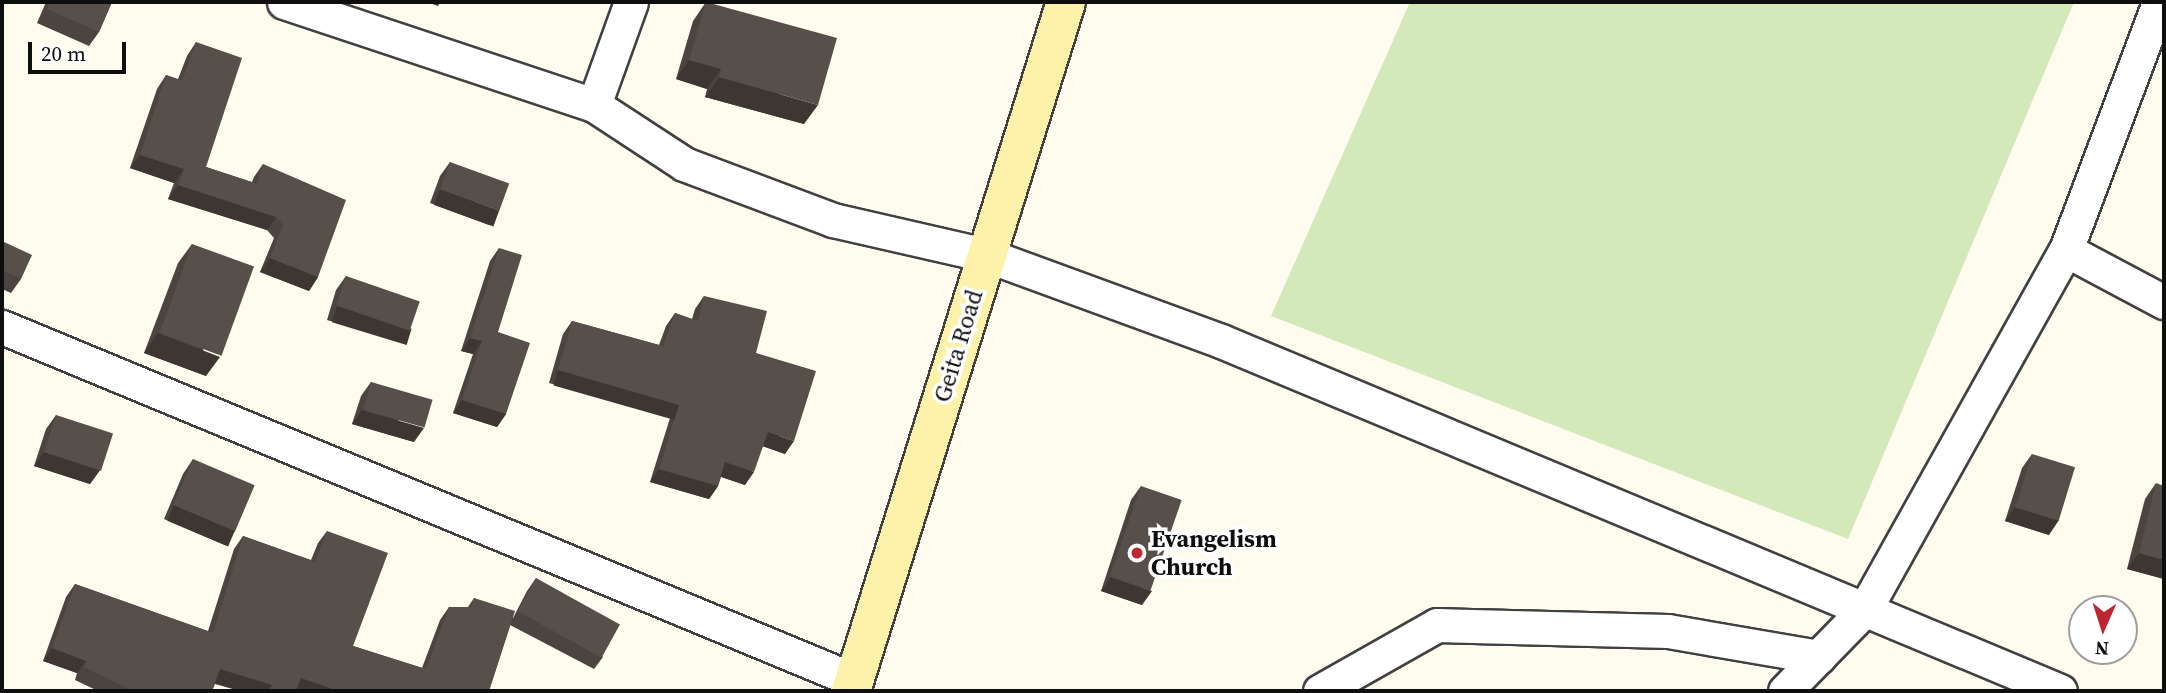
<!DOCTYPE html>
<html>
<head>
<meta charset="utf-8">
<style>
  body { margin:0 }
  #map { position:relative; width:2166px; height:693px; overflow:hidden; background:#fffbef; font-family:"Source Serif 4",serif }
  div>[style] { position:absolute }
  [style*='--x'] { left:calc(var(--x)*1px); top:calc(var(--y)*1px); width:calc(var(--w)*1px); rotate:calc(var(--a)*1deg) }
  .green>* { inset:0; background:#d4e9b9 }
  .roads { filter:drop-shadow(2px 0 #414141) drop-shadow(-2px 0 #414141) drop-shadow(0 2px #414141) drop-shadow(0 -2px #414141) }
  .minor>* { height:33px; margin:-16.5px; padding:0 16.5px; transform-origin:16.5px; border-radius:16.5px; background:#fff }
  .secondary>* { height:38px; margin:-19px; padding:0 19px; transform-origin:19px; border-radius:19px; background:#fef2ab }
  .wall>* { inset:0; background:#4b4440 }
  .shaded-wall>* { inset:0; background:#3d3734; transform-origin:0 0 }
  .building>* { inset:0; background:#574f4a; transform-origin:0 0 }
  .dots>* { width:19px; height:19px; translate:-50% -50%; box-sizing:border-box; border:4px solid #fff; border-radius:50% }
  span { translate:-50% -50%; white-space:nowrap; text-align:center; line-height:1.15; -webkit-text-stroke:7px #fff; paint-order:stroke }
  .street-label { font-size:24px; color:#0e0e0e }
  .poi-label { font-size:24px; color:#0e0e0e; font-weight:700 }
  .left { translate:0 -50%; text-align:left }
  .frame { position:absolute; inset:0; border:4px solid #0e0e0e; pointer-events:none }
  .north { position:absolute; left:2068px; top:595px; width:70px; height:70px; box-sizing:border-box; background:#fff; border:2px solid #9f9f9f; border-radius:50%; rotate:183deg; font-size:19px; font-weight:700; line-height:28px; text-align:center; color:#0e0e0e }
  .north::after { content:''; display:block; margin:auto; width:24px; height:32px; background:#be2633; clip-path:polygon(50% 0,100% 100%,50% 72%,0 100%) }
  .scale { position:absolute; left:28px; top:42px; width:98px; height:32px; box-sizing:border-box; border:4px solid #0e0e0e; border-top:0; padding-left:9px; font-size:21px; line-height:24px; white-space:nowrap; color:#0e0e0e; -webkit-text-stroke:5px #fff; paint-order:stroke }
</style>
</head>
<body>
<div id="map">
  <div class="green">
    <i style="clip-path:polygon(1410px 2px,2074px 2px,1848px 539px,1271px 316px)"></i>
  </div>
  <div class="roads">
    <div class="minor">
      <i style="--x:284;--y:2;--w:327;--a:18.4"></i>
      <i style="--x:594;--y:105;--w:108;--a:33.2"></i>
      <i style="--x:684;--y:164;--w:159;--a:20.6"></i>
      <i style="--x:833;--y:220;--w:157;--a:12.9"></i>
      <i style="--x:986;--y:255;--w:250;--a:20.1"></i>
      <i style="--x:1221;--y:341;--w:909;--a:22.64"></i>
      <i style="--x:594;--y:105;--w:109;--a:-70.2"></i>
      <i style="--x:2066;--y:250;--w:111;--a:28"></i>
      <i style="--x:2;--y:327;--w:922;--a:22.51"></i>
      <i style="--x:1320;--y:691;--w:134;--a:-29.4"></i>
      <i style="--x:1437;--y:625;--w:231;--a:1.5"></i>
      <i style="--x:1668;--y:631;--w:153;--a:9.8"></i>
      <i style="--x:1785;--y:691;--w:115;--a:-45.7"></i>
      <i style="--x:1865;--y:609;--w:411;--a:-60.8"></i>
      <i style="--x:2066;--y:250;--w:265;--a:-69.4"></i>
    </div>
    <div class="secondary">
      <i style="--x:851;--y:691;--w:722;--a:-72.67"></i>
    </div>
  </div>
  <div class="wall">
    <i style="clip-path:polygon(46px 2px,112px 2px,99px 32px,89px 46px,37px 23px)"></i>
    <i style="clip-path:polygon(706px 2px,804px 124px,705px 97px,707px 89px,676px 79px,693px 21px)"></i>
    <i style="clip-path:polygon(196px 42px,206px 167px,252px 182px,254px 177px,263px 164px,318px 277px,309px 291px,260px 272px,274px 238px,267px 230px,168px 199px,174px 183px,130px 168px,157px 89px,166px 75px,178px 79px,187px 56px)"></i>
    <i style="clip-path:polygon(450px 162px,489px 225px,430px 203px,440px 176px)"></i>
    <i style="clip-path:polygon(2px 241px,21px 279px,11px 293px,2px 289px)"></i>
    <i style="clip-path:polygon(192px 244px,206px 376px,144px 353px,178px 263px)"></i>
    <i style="clip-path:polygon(499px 248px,498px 332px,506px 414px,497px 427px,453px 413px,473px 354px,461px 351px,490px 261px)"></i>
    <i style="clip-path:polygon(346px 276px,402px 343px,327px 320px,336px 290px)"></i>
    <i style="clip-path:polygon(704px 296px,756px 353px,785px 454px,763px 446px,745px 485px,721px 477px,718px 486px,709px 499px,650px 482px,670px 418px,549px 383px,563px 334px,572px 321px,659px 345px,666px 326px,675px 313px,692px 319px,695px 309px)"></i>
    <i style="clip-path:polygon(371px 382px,414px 442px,352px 424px,361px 396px)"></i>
    <i style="clip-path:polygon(56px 415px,100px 470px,90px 484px,34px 466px,46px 429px)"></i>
    <i style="clip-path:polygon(2032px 454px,2049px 535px,2005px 521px,2022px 468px)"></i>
    <i style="clip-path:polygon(193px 459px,235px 531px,225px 545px,164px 519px,183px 474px)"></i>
    <i style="clip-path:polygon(2156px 483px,2164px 579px,2127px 569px,2145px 499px)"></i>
    <i style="clip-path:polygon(1141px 486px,1142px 605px,1101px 591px,1131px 500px)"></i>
    <i style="clip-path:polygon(327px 531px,353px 646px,422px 668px,440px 620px,449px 607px,468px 607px,474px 598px,513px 618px,527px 591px,536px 578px,603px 657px,594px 669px,510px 625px,489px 691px,240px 691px,215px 684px,212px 691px,98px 691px,75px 680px,77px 673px,43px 661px,66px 597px,75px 584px,208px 631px,234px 549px,243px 536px,311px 560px,318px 543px)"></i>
  </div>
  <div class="shaded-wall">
    <i style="clip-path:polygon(427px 2px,440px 2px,438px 6px)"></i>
    <i style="clip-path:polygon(689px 60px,721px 69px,707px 89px,676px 79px)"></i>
    <i style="clip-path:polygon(719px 77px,818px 105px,804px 124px,705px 97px)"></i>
    <i style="clip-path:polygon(140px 155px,184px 169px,174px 183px,130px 168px)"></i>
    <i style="clip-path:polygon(178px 185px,276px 217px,267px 230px,168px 199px)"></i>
    <i style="left:440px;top:189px;width:63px;height:17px;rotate:20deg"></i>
    <i style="clip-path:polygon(270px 258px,318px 277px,309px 291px,260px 272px)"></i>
    <i style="left:337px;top:306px;width:78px;height:17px;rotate:17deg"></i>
    <i style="clip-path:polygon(158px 333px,220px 357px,206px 376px,144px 353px)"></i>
    <i style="clip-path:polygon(470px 338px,482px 341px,473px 354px,461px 351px)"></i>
    <i style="left:558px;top:370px;width:126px;height:16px;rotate:16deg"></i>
    <i style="clip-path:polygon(462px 400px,506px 414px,497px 427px,453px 413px)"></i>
    <i style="clip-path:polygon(362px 410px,424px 428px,414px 442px,352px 424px)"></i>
    <i style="clip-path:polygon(768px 432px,794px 441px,785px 454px,759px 445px)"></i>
    <i style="clip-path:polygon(44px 452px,100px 470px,90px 484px,34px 466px)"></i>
    <i style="clip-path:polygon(725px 462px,754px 472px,745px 485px,716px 475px)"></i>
    <i style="clip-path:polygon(659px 469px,718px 486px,709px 499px,650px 482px)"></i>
    <i style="left:174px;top:505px;width:66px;height:17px;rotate:23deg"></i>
    <i style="clip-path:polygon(2015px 507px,2059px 520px,2049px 535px,2005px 521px)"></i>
    <i style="clip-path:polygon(2139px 553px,2164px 560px,2164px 579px,2127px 569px)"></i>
    <i style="clip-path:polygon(1111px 577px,1152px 591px,1142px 605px,1101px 591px)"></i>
    <i style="clip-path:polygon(52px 648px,86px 661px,77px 673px,43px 661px)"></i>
    <i style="clip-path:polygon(220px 669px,272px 685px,267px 691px,240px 691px,211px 682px)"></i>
    <i style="clip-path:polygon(301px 678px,338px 691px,292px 691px)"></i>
  </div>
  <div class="building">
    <i style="clip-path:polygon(50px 2px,112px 2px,99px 32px,47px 9px)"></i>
    <i style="clip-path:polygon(706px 2px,837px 38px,818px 105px,719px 77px,721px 69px,689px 60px)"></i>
    <i style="clip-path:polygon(196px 42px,242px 58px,206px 167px,257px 184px,263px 164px,346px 200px,318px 277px,270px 258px,283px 225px,276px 217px,178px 185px,184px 169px,140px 155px,166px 75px,182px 81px)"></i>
    <i style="left:450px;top:162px;width:63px;height:29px;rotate:20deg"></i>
    <i style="clip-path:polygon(2px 241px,32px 255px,21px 279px,2px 270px)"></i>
    <i style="left:192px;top:244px;width:66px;height:95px;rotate:20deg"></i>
    <i style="clip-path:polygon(499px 248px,522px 255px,498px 332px,530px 343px,506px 414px,462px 400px,482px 341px,470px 338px)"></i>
    <i style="left:346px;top:276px;width:78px;height:31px;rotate:19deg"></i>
    <i style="clip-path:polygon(704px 296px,767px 311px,756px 353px,816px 371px,794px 441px,768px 432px,754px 472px,725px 462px,718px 486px,659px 469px,679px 405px,558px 370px,572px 321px,663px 346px,675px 313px,698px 321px)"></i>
    <i style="left:371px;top:382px;width:64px;height:29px;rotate:16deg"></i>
    <i style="left:56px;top:415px;width:60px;height:39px;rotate:18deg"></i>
    <i style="left:2032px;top:454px;width:45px;height:56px;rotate:17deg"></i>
    <i style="left:193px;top:459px;width:67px;height:50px;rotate:23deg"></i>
    <i style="clip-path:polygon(2156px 483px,2164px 486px,2164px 560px,2139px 553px)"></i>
    <i style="left:1141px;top:486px;width:43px;height:96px;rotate:19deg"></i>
    <i style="clip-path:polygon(327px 531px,388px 553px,353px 646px,426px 669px,449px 607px,471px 607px,474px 598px,515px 611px,489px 691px,338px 691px,301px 678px,296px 691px,270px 691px,272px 685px,220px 669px,212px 691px,133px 691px,84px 667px,86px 661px,52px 648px,75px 584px,213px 633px,243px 536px,315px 562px)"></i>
    <i style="left:536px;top:578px;width:96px;height:38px;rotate:29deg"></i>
  </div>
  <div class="dots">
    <i style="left:1137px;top:553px;background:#be2633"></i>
  </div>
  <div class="street-label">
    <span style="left:958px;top:346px;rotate:-73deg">Geita Road</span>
  </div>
  <div class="poi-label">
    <span class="left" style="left:1151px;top:553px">Evangelism<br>Church</span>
  </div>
  <div class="frame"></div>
  <div class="north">N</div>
  <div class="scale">20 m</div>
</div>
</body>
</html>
